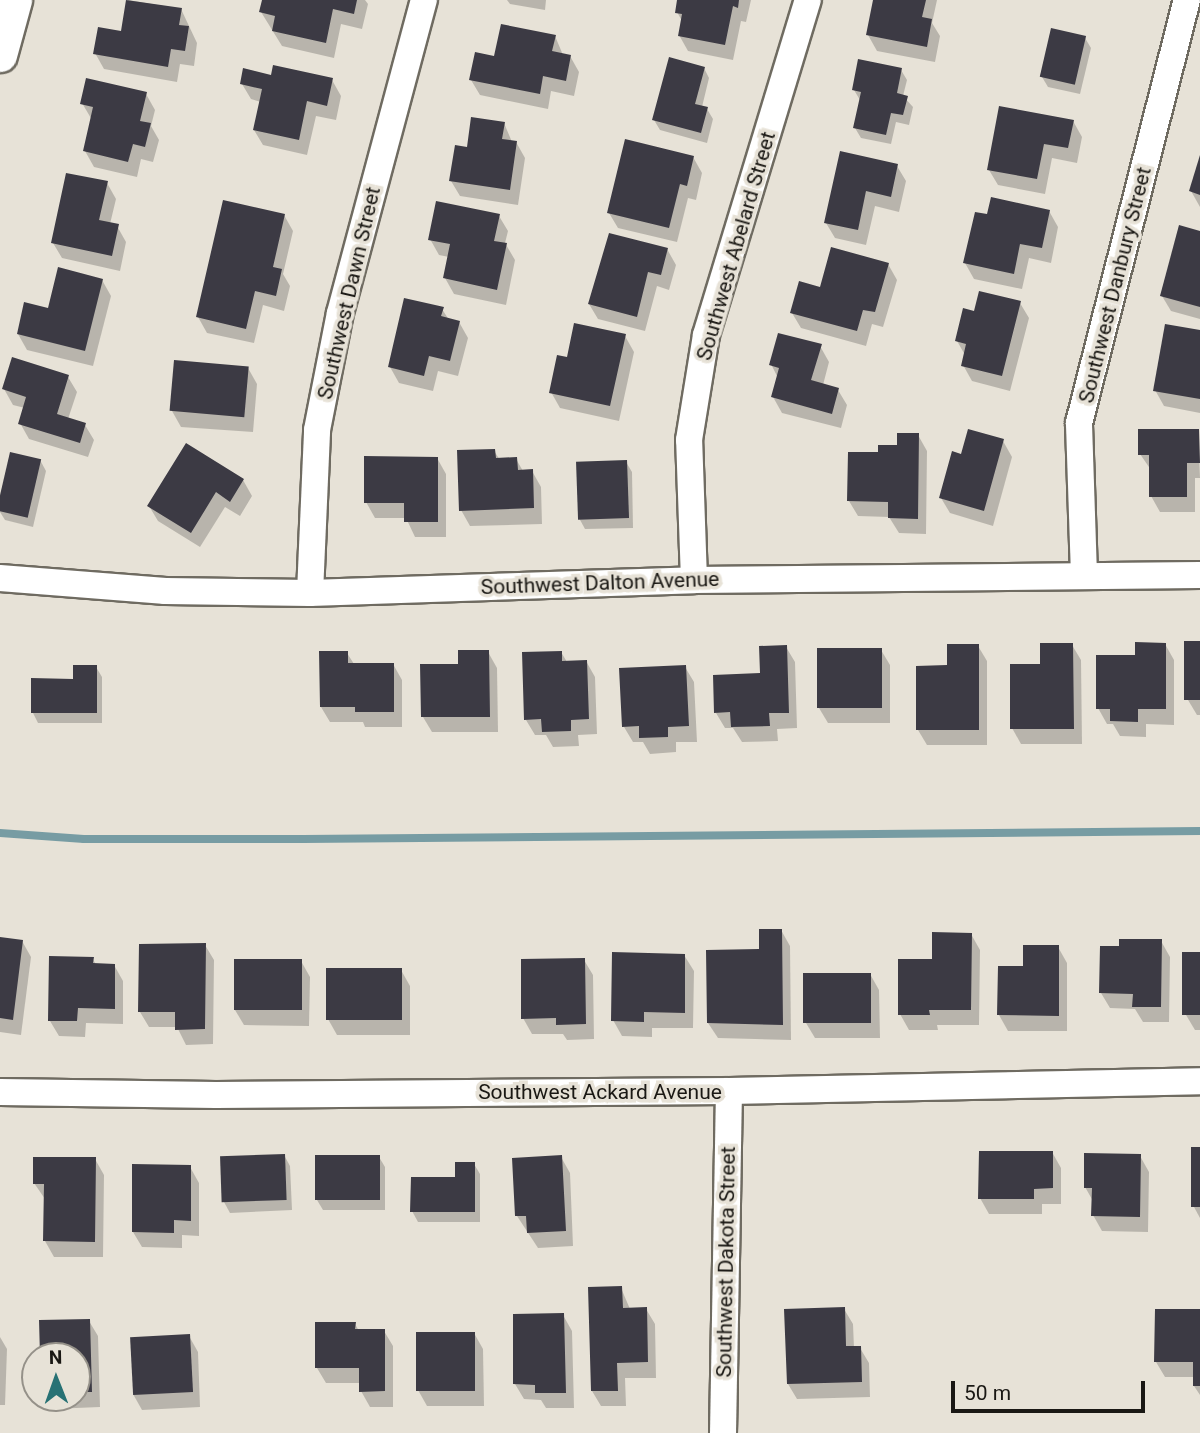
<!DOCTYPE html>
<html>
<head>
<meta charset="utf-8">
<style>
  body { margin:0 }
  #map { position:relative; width:1200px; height:1433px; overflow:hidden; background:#e7e2d7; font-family:Roboto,sans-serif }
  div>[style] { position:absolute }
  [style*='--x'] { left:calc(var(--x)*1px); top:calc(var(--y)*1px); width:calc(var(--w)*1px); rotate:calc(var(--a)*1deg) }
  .shadow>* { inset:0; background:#0003 }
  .stream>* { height:8px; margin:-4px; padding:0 4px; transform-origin:4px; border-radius:4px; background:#779ca3 }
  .building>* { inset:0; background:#3c3a44; transform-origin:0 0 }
  .roads { filter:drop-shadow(2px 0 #6f6b61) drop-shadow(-2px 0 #6f6b61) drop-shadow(0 2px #6f6b61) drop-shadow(0 -2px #6f6b61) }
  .minor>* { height:26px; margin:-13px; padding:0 13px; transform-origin:13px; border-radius:13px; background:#fff }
  .tertiary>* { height:33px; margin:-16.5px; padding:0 16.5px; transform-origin:16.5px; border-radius:16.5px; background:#fff }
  span { translate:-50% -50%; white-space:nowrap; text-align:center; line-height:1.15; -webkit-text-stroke:7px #e7e2d7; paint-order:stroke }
  .street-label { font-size:21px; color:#1a1814 }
  .north { position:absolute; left:21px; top:1342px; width:70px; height:70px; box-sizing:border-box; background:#e7e2d7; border:2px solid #959189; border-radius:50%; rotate:359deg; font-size:19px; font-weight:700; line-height:28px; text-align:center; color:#1a1814 }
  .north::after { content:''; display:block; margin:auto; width:24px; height:32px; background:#277174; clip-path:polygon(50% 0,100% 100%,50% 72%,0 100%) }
  .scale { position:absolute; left:951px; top:1381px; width:194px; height:32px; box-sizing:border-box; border:4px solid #1a1814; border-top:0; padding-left:9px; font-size:21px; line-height:24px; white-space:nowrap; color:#1a1814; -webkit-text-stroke:5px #e7e2d7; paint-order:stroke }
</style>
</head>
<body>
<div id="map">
  <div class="shadow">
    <i style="clip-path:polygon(128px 0,181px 9px,197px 43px,194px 66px,180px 64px,177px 82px,104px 69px,95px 53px,122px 33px)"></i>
    <i style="clip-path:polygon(264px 0,365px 0,368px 4px,362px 29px,341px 24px,334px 58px,282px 46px,261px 12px)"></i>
    <i style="clip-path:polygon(507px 0,546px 0,545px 10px,510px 4px)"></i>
    <i style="clip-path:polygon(679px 0,751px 0,746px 22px,741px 21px,733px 60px,688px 51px,679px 35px,682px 21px,677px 12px)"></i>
    <i style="clip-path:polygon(874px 0,937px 0,932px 23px,940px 36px,935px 62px,877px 51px,868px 35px)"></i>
    <i style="clip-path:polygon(555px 36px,563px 55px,570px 56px,579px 72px,574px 96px,551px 91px,548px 109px,480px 95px,471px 80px,495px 58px)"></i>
    <i style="clip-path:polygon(1085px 38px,1091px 48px,1080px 94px,1048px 87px,1042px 77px)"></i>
    <i style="clip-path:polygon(704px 68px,709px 78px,702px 107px,707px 109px,713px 119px,707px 143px,660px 130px,654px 120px)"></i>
    <i style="clip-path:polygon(901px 70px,907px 80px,903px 96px,913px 107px,909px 125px,896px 122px,891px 144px,861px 138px,855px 128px,860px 100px,854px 90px)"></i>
    <i style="clip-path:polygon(273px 77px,332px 80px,341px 96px,336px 120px,316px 116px,307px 155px,263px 145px,254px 130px,261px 102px,251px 99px,242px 84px)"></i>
    <i style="clip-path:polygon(146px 94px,155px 110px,151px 126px,159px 140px,153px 162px,141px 159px,137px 177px,94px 167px,85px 151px,92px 120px,82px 103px)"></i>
    <i style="clip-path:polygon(1073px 121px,1082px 137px,1077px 163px,1052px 158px,1045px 194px,998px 185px,989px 170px)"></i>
    <i style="clip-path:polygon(504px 123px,512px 142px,516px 142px,525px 158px,518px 205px,460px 196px,451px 181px,468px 149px)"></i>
    <i style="clip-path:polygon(693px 157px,702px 173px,696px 200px,688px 198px,677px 242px,618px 228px,609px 213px)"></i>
    <i style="clip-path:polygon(1200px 158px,1200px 207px,1191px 191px)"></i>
    <i style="clip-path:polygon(897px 166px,906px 181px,899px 212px,875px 206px,866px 245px,835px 238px,826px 223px)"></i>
    <i style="clip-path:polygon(107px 183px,116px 199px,110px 224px,117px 226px,126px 242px,120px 271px,62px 258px,53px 243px)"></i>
    <i style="clip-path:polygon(1049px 211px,1058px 227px,1051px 263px,1029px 258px,1022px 289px,974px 279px,965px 263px)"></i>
    <i style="clip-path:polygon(284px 215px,293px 231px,283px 274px,290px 286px,284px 311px,263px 305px,254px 343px,207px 333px,198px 317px)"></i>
    <i style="clip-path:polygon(499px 216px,508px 231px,505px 243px,515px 260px,506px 305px,454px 294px,445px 278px,449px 257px,439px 255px,430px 239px)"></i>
    <i style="clip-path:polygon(1200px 232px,1200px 319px,1171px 311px,1162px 296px)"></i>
    <i style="clip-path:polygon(667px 249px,676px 265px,669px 290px,657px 286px,645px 331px,598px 319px,589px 304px)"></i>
    <i style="clip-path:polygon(888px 264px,897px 280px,883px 327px,872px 324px,866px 346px,801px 328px,792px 313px,821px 289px)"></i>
    <i style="clip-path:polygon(102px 280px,111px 296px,93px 366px,27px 350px,18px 334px,49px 310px)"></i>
    <i style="clip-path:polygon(1020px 303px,1029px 318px,1010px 391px,972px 381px,963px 365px,965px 355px,957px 341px)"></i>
    <i style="clip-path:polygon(442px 309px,449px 320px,459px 322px,468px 338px,458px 376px,438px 371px,433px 391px,399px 383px,390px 367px)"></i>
    <i style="clip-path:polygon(1200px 332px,1200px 413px,1164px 406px,1155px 390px)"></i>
    <i style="clip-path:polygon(625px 336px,634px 352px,619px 421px,560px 408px,551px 392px,568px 360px)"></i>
    <i style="clip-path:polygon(820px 346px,829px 362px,823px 385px,838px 390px,847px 405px,841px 428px,782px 413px,773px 397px,778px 378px,771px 364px)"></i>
    <i style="clip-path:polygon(248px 368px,257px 384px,253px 432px,181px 427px,172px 411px)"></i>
    <i style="clip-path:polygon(68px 377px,77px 392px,68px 419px,85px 425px,94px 440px,88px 457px,29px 439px,20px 423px,25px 408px,13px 405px,4px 389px)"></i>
    <i style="clip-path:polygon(1198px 431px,1200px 478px,1195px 478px,1195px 512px,1160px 512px,1151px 496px,1151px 470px,1140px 454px)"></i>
    <i style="clip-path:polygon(918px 435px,927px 451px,926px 534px,899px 533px,889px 517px,858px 516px,849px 501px,879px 454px)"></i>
    <i style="clip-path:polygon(1003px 441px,1012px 457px,993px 526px,950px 513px,941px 498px,962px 456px)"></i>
    <i style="clip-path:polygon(494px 451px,500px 460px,516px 459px,523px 471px,532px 471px,541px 487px,542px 524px,470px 526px,461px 510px)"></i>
    <i style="clip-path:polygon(11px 454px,40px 460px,46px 471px,33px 527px,5px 520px,0 512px)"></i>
    <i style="clip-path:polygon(437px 458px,446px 474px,446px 537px,415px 537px,406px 518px,375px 518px,366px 502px)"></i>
    <i style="clip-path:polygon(626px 462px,632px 472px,633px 528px,585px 529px,579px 518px)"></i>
    <i style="clip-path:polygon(243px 480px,252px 496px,240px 516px,225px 507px,200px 547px,158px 521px,149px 506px)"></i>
    <i style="clip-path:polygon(1200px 643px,1200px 715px,1197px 715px,1188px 700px)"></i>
    <i style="clip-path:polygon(1165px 644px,1174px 660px,1174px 725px,1146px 724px,1146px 737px,1120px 736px,1113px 724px,1107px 724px,1098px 708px,1137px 657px)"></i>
    <i style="clip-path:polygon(1072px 645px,1081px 660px,1082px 744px,1021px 744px,1012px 728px,1042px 666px)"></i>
    <i style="clip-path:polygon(978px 646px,987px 661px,987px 745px,927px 745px,918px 730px,948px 667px)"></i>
    <i style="clip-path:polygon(786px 647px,795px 662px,797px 728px,777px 729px,778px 741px,742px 742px,733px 728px,725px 728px,716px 713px,761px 675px)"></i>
    <i style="clip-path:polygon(881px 650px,890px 665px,890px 723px,828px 723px,819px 708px)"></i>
    <i style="clip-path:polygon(488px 652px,497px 668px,498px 732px,432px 732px,423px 717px,460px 665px)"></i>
    <i style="clip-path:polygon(561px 652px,567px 662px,586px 661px,595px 677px,597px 734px,578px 735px,579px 746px,553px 747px,546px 735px,535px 735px,526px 720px)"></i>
    <i style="clip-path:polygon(347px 653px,354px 664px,393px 664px,402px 680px,402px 727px,365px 727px,363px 722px,330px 722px,321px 707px)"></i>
    <i style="clip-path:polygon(96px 667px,102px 677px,102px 723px,38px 723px,33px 713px)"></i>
    <i style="clip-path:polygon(685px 667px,694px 682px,697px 742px,676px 742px,676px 752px,650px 754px,643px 742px,633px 742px,624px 727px)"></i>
    <i style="clip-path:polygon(781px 930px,790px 946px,791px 1040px,718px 1038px,708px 1023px,761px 951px)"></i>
    <i style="clip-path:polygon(971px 934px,980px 950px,979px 1025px,937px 1025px,938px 1030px,909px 1030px,900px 1014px,934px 961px)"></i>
    <i style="clip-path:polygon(0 939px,22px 941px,31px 957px,21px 1035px,0 1032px)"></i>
    <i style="clip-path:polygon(1161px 941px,1170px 957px,1169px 1022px,1143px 1022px,1135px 1009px,1110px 1008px,1101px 993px,1121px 948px)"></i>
    <i style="clip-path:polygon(205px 945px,214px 960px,213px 1044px,186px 1045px,177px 1027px,149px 1027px,140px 1012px)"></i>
    <i style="clip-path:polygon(1058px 947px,1067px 963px,1067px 1031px,1008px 1031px,999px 1015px,1025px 968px)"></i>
    <i style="clip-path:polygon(1200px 954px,1200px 1030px,1195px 1030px,1186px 1015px)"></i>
    <i style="clip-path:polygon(684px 955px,694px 971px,693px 1028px,652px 1028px,652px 1037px,622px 1036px,613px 1020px)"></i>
    <i style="clip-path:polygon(93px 959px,96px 965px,114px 965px,123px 981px,123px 1024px,86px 1023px,85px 1037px,59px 1036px,50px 1021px)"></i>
    <i style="clip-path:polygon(584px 960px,593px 975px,594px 1039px,567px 1040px,563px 1034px,532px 1034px,523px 1018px)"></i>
    <i style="clip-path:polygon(301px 961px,310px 977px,309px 1026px,244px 1025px,235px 1010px)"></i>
    <i style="clip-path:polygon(401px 970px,410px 986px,410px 1035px,337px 1035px,328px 1019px)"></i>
    <i style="clip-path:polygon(870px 974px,879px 990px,880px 1038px,815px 1038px,806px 1023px)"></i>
    <i style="clip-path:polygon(1200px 1149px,1200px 1218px,1194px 1207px)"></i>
    <i style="clip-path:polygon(1052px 1152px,1061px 1168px,1061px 1204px,1042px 1204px,1042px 1214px,989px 1214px,980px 1198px)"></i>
    <i style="clip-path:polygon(284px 1155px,290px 1166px,292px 1210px,230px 1213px,224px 1202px)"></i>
    <i style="clip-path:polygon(1140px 1156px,1149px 1172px,1148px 1232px,1102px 1231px,1093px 1215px,1093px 1201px,1085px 1187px)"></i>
    <i style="clip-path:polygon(379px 1157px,385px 1167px,385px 1210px,323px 1210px,317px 1200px)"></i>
    <i style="clip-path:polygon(561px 1157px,570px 1173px,573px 1246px,538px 1248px,517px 1216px)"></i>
    <i style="clip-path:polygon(95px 1159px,104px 1175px,103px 1257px,54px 1257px,45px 1241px,45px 1199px,34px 1183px)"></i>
    <i style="clip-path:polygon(474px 1164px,480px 1174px,480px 1222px,418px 1222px,412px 1211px)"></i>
    <i style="clip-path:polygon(190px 1167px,199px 1183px,199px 1236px,182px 1235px,182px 1248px,142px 1247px,133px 1232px)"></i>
    <i style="clip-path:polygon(621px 1288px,630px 1309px,646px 1309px,655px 1324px,656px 1378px,625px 1378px,626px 1406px,601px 1406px,592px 1391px)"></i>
    <i style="clip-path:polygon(844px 1309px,853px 1324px,854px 1348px,860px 1348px,869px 1363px,870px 1397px,797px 1399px,788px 1384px)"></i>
    <i style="clip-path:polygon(1200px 1311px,1200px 1395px,1194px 1386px,1194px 1377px,1165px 1377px,1156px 1362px)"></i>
    <i style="clip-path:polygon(563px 1315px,572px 1331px,574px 1408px,546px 1408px,541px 1400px,524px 1399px,515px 1384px)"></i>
    <i style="clip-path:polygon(89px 1321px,98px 1336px,100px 1407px,52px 1409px,45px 1398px,77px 1398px,77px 1356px,41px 1356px)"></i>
    <i style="clip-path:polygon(355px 1324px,359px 1331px,384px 1331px,393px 1346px,393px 1407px,370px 1407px,361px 1391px,361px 1383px,326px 1383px,317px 1368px)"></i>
    <i style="clip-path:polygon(474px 1333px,483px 1349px,484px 1406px,427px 1406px,418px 1390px)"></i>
    <i style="clip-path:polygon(189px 1336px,198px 1352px,200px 1407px,142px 1410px,133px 1394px)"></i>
    <i style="clip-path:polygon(0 1337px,7px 1349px,5px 1405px,0 1405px)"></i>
  </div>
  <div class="stream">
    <i style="--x:0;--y:833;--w:84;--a:4.1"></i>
    <i style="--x:84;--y:839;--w:219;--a:0"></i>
    <i style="--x:303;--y:839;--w:897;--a:-0.51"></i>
  </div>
  <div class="building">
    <i style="clip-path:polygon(126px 0,182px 8px,179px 25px,189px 26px,185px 51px,171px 49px,168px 67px,93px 54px,98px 27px,121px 31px)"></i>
    <i style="clip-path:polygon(262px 0,357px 0,354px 14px,333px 9px,326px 43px,272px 31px,275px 16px,259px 12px)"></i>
    <i style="clip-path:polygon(677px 0,739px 0,738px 8px,733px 6px,725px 45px,678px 36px,682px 14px,675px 13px)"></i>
    <i style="clip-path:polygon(873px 0,926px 0,922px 17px,932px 19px,927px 47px,866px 35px)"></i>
    <i style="clip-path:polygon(501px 24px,556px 35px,552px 51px,571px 55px,566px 81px,543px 76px,540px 94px,469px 80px,475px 52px,494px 56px)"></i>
    <i style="left:1051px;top:28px;width:36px;height:50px;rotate:13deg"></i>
    <i style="clip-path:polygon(669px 57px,705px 67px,695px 104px,708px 107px,701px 133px,652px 120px)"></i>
    <i style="clip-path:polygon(858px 59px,902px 68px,897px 93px,908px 96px,903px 115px,891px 113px,886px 135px,853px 128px,861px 92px,852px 90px)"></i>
    <i style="clip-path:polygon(273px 65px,333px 78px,327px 106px,307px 101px,299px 140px,253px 130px,262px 89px,240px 84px,243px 68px,271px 75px)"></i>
    <i style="clip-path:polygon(86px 78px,147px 92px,140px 121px,151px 123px,145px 147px,133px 144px,128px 162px,83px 151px,93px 107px,80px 104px)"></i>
    <i style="clip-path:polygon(999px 106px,1074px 120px,1068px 148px,1044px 144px,1037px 179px,987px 170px)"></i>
    <i style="clip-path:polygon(471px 117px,505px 122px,502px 139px,517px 141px,510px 190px,449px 181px,455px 145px,467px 147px)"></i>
    <i style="clip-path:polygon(625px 139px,694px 156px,687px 186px,680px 184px,669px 228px,607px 213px)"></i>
    <i style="clip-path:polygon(840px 151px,898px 164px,891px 197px,866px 191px,858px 230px,824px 223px)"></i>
    <i style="clip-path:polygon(1200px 155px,1200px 195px,1189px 191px)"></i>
    <i style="clip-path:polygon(66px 173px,108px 181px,99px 220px,119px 224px,112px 256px,51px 243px)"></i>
    <i style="clip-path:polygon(991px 197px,1050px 210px,1042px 248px,1020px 244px,1014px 274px,963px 263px,975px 212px,987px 214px)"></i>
    <i style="clip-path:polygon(223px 200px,285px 214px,273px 267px,282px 269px,276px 296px,255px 291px,246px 329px,196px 317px)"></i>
    <i style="clip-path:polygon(436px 201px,500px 214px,494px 241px,507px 243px,497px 290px,443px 278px,450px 244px,428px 240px)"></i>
    <i style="clip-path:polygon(1179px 225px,1200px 231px,1200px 307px,1160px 296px)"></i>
    <i style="clip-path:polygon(609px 233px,668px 248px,661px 275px,648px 272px,637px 317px,588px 304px)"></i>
    <i style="clip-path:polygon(831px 247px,889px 263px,875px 312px,863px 310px,857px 331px,790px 313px,799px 281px,820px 287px)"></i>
    <i style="clip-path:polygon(58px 267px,103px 279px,85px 351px,17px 334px,24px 302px,48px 308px)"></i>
    <i style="clip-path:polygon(979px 291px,1021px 301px,1002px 376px,961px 366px,966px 344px,955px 341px,963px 308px,974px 311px)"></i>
    <i style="clip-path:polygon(404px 298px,444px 307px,441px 316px,460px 321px,450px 361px,429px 356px,424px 376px,388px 367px)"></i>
    <i style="clip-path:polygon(574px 323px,626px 334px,610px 406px,549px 393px,557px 355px,567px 357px)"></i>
    <i style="clip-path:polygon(1165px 324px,1200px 330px,1200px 399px,1153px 391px)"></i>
    <i style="clip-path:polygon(778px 333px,822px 344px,811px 380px,839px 388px,832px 414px,771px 397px,779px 368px,769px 365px)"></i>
    <i style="clip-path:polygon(12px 357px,69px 375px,57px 414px,86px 423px,80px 443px,18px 424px,26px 397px,2px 389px)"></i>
    <i style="left:174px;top:360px;width:75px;height:51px;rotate:5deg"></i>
    <i style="clip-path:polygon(968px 429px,1004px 439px,984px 511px,939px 498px,952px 451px,961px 454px)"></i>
    <i style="clip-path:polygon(1138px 429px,1199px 429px,1200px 463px,1187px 463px,1187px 497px,1149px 497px,1149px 455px,1138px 455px)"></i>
    <i style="clip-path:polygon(897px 433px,919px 433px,918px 519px,888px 518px,888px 502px,847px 501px,848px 452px,878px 452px,878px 445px,897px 445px)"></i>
    <i style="clip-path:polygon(186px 443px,244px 479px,230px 502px,216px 492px,191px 533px,147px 506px)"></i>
    <i style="clip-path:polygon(495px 449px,496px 458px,517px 457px,518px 470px,533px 469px,534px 508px,459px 511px,457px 450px)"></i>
    <i style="left:10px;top:452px;width:32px;height:60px;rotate:13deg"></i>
    <i style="clip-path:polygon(364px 456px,438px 457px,438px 522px,404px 522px,404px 503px,364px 503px)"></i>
    <i style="left:627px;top:460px;width:58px;height:51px;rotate:88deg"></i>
    <i style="left:1200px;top:641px;width:59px;height:16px;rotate:90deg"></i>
    <i style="clip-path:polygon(1135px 642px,1166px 643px,1166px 709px,1138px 709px,1138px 722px,1110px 721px,1110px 709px,1096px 709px,1096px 655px,1135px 655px)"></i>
    <i style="clip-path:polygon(1040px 643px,1073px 643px,1074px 729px,1010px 729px,1010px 664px,1040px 664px)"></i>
    <i style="clip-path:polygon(947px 644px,979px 644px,979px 730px,916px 730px,916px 666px,947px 665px)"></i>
    <i style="clip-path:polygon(787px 645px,789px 713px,769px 713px,770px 726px,731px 727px,730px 712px,714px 713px,713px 675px,760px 673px,759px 646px)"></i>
    <i style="left:817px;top:648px;width:65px;height:60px"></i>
    <i style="clip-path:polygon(458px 650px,489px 650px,490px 717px,421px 717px,420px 664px,458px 664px)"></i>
    <i style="clip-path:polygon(319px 651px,348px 651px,348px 663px,394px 663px,394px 712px,355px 712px,355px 707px,320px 707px)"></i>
    <i style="clip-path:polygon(562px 651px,562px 661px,587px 660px,589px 719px,571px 720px,571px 731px,542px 732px,541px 719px,524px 720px,522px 652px)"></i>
    <i style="clip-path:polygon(73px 665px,97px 665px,97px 713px,31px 713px,31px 678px,73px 679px)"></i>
    <i style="clip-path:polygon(686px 665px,689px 726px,668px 727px,668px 737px,639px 738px,639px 726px,622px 727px,619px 668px)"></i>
    <i style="clip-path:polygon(759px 929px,782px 929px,783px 1025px,707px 1023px,706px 950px,759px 949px)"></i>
    <i style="clip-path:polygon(932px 932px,972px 933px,971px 1010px,929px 1010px,930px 1015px,898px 1015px,898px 959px,932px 959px)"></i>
    <i style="clip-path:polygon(0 937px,23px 940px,13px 1020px,0 1018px)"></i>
    <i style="clip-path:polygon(1119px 939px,1162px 939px,1161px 1007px,1132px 1007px,1133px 994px,1099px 993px,1100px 946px,1119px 946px)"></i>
    <i style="clip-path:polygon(206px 943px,205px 1029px,175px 1030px,175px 1012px,138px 1012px,139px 944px)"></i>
    <i style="clip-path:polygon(1023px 945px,1059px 945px,1059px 1016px,997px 1015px,998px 966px,1023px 966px)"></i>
    <i style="clip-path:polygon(612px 952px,685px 954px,685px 1013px,644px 1012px,644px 1022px,611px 1021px)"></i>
    <i style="left:1200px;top:952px;width:63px;height:18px;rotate:90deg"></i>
    <i style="clip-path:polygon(49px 956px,94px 957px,93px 963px,115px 964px,115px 1009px,78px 1008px,77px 1021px,48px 1021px)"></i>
    <i style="clip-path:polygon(585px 958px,586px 1024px,556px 1025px,556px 1018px,521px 1019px,521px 959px)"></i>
    <i style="left:234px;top:959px;width:68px;height:51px"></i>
    <i style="left:326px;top:968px;width:76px;height:52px"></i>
    <i style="left:803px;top:973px;width:68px;height:50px"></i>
    <i style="left:1191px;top:1147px;width:9px;height:60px"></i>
    <i style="clip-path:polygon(979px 1151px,1053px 1151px,1053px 1188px,1034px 1189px,1034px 1199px,978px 1199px)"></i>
    <i style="clip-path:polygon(1084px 1153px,1141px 1154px,1140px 1217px,1091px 1216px,1092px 1188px,1084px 1188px)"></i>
    <i style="left:285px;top:1154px;width:46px;height:65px;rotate:88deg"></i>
    <i style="left:315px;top:1155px;width:65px;height:45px"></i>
    <i style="clip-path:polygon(562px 1155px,566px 1231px,527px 1233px,526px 1216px,515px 1216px,512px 1158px)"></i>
    <i style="clip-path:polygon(33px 1157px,96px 1157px,95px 1242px,43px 1241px,44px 1184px,33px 1184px)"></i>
    <i style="clip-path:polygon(455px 1162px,475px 1162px,475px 1212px,410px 1212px,411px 1177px,455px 1177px)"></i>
    <i style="clip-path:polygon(132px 1164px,191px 1165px,191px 1221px,174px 1220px,174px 1233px,132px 1232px)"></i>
    <i style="clip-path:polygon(622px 1286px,623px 1308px,647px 1307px,648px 1362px,617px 1363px,618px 1391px,591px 1391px,588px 1287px)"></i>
    <i style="clip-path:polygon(845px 1307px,846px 1346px,861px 1346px,862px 1382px,787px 1384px,784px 1309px)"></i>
    <i style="clip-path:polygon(1155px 1309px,1200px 1309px,1200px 1386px,1193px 1386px,1193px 1362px,1154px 1362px)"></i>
    <i style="clip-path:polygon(564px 1313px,566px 1393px,535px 1393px,535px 1385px,513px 1384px,513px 1314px)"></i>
    <i style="clip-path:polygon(90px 1319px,92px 1392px,77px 1392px,77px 1356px,40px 1356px,39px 1320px)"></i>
    <i style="clip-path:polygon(315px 1322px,356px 1322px,355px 1329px,385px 1329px,385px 1391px,359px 1392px,359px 1368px,315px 1368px)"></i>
    <i style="left:416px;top:1332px;width:59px;height:59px"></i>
    <i style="left:190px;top:1334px;width:58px;height:60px;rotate:87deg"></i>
  </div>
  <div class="roads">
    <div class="minor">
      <i style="--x:1084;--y:575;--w:152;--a:-91.9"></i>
      <i style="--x:1079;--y:423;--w:437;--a:-75.7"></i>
      <i style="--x:0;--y:578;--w:166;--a:4.5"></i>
      <i style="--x:165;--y:591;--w:145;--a:0.8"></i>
      <i style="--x:310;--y:593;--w:384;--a:-1.9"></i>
      <i style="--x:694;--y:580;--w:506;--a:-0.57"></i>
      <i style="--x:694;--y:580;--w:140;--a:-92"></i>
      <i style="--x:689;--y:440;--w:106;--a:-80.8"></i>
      <i style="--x:706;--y:335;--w:350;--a:-73.1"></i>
      <i style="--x:310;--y:593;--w:163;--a:-87.5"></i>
      <i style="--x:317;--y:430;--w:119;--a:-78.9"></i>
      <i style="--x:340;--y:313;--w:324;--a:-75"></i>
      <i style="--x:0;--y:1092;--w:216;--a:0.8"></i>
      <i style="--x:216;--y:1095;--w:513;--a:-0.45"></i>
      <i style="--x:729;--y:1091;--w:471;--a:-1.2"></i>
      <i style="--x:723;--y:1433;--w:342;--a:-89"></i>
    </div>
    <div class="tertiary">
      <i style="--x:0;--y:55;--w:57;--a:-74.7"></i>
    </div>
  </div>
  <div class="street-label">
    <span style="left:736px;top:246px;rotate:-74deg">Southwest Abelard Street</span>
    <span style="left:1115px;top:285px;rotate:-76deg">Southwest Danbury Street</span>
    <span style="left:349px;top:293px;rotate:-77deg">Southwest Dawn Street</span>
    <span style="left:600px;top:583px;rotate:-2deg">Southwest Dalton Avenue</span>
    <span style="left:600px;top:1092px">Southwest Ackard Avenue</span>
    <span style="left:726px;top:1262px;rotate:-89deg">Southwest Dakota Street</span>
  </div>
  <div class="north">N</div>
  <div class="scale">50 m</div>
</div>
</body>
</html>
